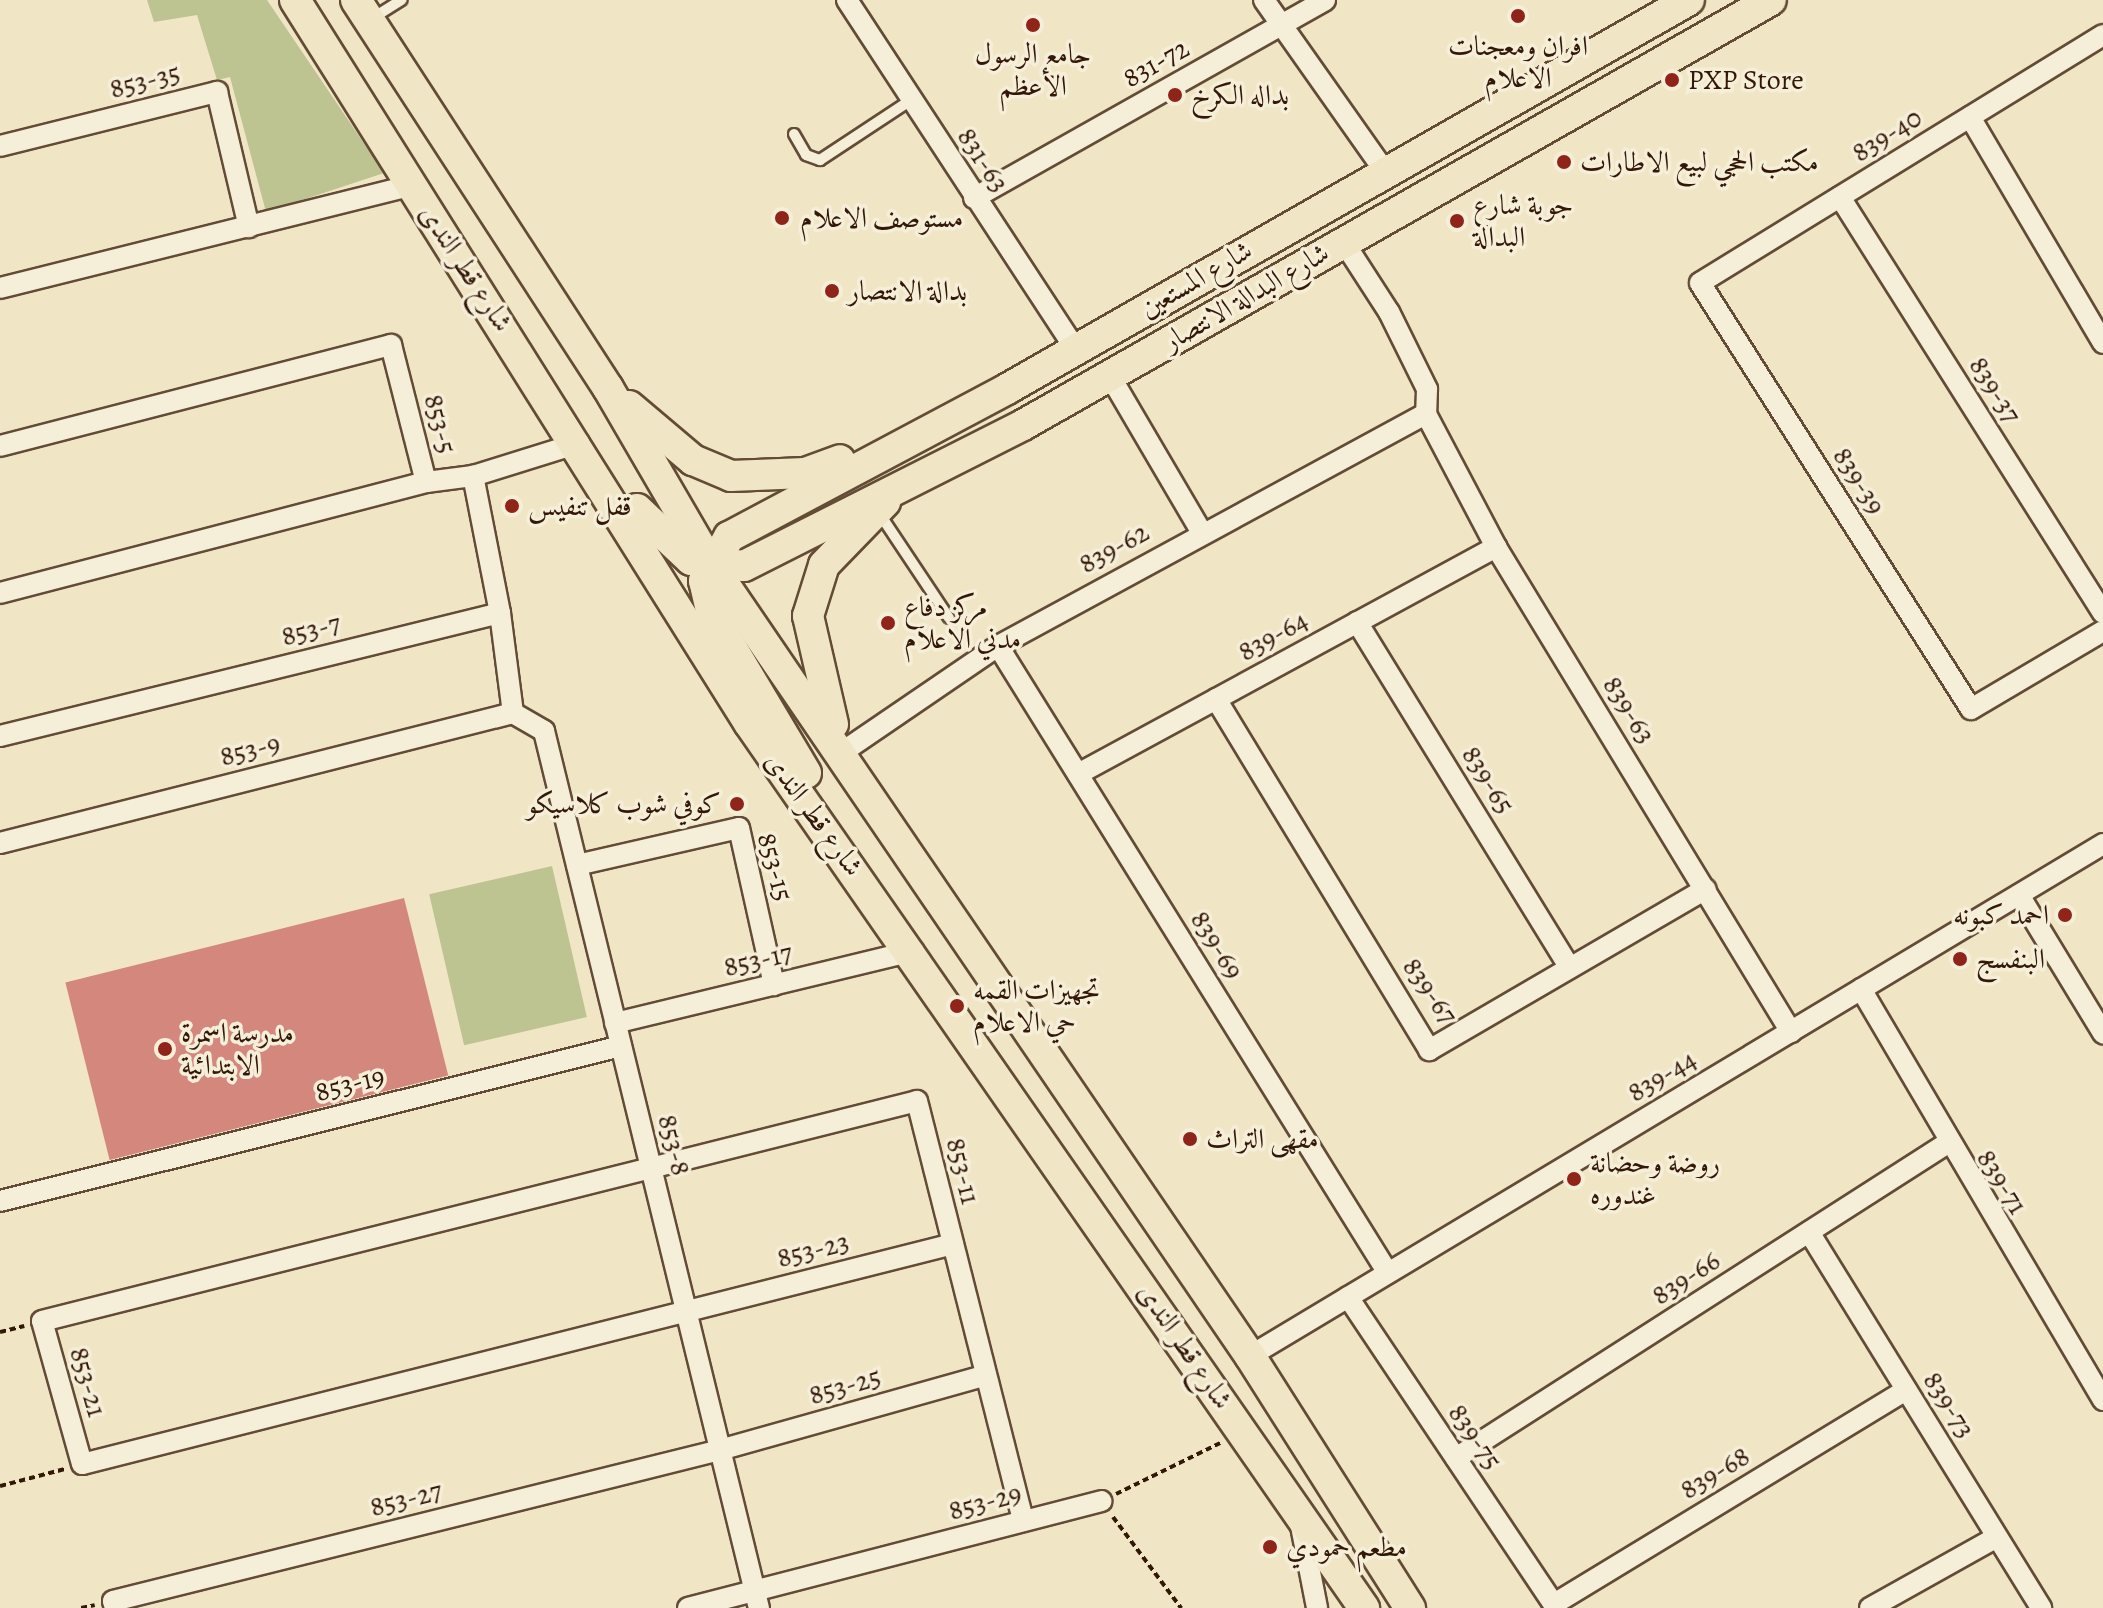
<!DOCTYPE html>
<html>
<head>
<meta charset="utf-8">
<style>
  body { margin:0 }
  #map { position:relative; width:2103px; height:1608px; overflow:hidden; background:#f0e5c4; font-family:Alegreya,Amiri,serif }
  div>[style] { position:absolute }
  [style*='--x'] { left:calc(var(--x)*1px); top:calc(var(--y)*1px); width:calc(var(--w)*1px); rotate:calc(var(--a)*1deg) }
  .green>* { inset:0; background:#bdc391; transform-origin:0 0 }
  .building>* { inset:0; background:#d3877d; transform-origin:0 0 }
  .path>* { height:4px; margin-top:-2px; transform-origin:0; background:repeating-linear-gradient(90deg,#341807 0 6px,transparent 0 10px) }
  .roads { filter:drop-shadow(2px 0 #634b36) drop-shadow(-2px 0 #634b36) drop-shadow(0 2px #634b36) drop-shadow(0 -2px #634b36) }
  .service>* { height:10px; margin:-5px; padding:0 5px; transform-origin:5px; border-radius:5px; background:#f5eed9 }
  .minor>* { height:20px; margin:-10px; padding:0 10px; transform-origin:10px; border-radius:10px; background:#f5eed9 }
  .primary>* { height:30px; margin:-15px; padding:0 15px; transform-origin:15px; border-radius:15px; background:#f0e5c4 }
  .dots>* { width:22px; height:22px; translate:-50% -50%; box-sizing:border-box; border:4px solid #f5eed9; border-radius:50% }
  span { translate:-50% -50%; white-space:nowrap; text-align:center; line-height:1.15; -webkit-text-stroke:7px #f5eed9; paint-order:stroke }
  .poi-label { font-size:28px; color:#341807 }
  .left { translate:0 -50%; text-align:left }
  .right { translate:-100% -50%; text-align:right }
  .street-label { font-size:28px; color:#341807 }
</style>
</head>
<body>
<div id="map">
  <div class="green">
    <i style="clip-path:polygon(147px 0,267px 0,384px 173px,266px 212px,230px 77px,217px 80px,197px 15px,154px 22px)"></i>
    <i style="left:552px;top:866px;width:155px;height:126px;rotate:77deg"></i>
  </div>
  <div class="building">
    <i style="left:404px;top:898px;width:183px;height:349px;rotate:76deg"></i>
  </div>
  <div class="path">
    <i style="--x:0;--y:1332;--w:25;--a:-14"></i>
    <i style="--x:0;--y:1486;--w:67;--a:-14.7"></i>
    <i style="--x:1116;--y:1494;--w:116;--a:-26.1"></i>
    <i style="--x:1113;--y:1517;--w:114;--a:53.2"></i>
    <i style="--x:81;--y:1608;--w:14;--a:-12"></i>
  </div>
  <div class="roads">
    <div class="service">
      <i style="--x:371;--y:19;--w:36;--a:-32"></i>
      <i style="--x:794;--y:134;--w:24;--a:60"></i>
      <i style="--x:806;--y:155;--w:15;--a:20"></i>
      <i style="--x:820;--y:160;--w:109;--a:-33.4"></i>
      <i style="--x:879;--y:513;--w:126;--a:56.3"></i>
    </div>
    <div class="minor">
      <i style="--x:847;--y:0;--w:416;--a:56.8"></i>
      <i style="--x:1264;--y:0;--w:208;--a:54.8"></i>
      <i style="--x:2103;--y:35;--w:473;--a:148.4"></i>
      <i style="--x:1700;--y:283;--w:505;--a:57.54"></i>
      <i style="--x:1971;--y:709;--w:153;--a:-30.6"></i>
      <i style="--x:1970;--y:117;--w:262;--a:59.5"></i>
      <i style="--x:0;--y:146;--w:224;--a:-14"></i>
      <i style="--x:217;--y:92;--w:139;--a:76.7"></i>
      <i style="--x:1840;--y:197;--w:492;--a:57.7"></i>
      <i style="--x:974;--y:198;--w:403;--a:-29.4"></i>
      <i style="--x:1343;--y:241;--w:85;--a:57.1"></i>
      <i style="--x:1389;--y:312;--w:86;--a:63.7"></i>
      <i style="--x:1427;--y:389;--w:25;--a:92"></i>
      <i style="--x:1426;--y:414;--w:150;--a:62.2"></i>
      <i style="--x:1496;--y:547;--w:568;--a:58.69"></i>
      <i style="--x:0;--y:288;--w:426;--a:-14"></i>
      <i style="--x:1110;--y:376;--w:180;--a:59.6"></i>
      <i style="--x:0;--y:446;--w:404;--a:-14.5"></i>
      <i style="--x:391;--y:345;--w:141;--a:75.7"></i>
      <i style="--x:426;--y:482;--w:440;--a:165.4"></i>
      <i style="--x:473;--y:476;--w:111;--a:-17.3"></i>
      <i style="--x:500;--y:613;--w:101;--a:82.6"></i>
      <i style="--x:1357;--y:622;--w:406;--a:58.4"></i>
      <i style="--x:998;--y:646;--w:738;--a:58.12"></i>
      <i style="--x:1216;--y:699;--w:411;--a:58.7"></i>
      <i style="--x:1429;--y:1050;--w:320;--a:-30.2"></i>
      <i style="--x:513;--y:713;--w:36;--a:30"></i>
      <i style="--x:544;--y:731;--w:903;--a:76.23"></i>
      <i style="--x:0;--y:736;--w:515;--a:-13.82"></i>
      <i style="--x:500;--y:613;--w:140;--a:-101.1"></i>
      <i style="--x:473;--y:476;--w:47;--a:172.7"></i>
      <i style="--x:841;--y:753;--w:190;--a:-34.3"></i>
      <i style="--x:998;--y:646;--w:487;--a:-28.5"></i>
      <i style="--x:1078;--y:774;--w:476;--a:-28.5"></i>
      <i style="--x:0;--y:843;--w:529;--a:-14.22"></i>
      <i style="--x:577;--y:865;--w:166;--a:-12.9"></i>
      <i style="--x:739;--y:828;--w:161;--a:77.4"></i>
      <i style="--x:2019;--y:895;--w:162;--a:58.7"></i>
      <i style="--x:1861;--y:989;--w:477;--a:59.5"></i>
      <i style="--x:615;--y:1023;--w:307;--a:-13.6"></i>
      <i style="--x:0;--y:1201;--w:640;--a:-14.01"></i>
      <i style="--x:1809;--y:1232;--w:442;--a:58.3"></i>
      <i style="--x:953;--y:1244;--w:898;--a:165.82"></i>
      <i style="--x:82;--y:1464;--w:148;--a:-105.6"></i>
      <i style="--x:42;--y:1321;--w:902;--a:-14.11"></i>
      <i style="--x:917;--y:1101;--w:433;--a:75.8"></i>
      <i style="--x:1348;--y:1297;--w:374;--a:56.2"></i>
      <i style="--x:1250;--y:1356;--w:995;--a:-30.97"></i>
      <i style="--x:1456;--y:1458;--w:582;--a:-32.65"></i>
      <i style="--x:1300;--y:1521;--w:89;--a:78.9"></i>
      <i style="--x:1554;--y:1604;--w:412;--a:-31.3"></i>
      <i style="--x:115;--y:1608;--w:7;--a:-106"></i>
      <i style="--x:113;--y:1601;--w:625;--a:-13.97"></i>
      <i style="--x:720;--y:1450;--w:276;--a:-15.7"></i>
      <i style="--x:688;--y:1608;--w:427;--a:-14.5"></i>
      <i style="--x:1870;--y:1608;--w:145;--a:-29.2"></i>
    </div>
    <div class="primary">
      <i style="--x:295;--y:0;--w:854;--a:57.87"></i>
      <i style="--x:749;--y:723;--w:1078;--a:55.2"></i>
      <i style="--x:356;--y:0;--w:463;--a:57"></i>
      <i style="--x:608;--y:388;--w:205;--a:59.8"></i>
      <i style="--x:711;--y:565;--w:957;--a:55.73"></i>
      <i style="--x:1250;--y:1356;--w:299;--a:57.6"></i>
      <i style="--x:629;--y:406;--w:84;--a:40.2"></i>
      <i style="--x:693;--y:460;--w:41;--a:22.8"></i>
      <i style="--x:731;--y:476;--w:74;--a:-2.3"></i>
      <i style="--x:805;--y:473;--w:37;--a:-20"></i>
      <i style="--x:637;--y:509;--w:74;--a:43.4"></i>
      <i style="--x:691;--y:560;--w:53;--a:6.5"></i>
      <i style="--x:744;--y:566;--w:313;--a:-26.8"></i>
      <i style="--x:1023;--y:425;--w:860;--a:-29.6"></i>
      <i style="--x:833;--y:724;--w:111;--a:-103"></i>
      <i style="--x:808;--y:616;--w:53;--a:-72.6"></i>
      <i style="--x:824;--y:565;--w:88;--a:-45.9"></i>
      <i style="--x:806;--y:773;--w:184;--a:-120.7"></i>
      <i style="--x:712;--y:615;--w:35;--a:-103"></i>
      <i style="--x:704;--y:581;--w:51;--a:-60.4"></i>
      <i style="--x:729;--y:537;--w:315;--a:-28"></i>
      <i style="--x:1007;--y:389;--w:785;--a:-29.7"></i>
    </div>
  </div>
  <div class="dots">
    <i style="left:1518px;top:16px;background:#8f2418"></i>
    <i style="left:1033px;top:25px;background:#8f2418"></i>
    <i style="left:1672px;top:80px;background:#8f2418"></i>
    <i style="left:1175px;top:95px;background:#8f2418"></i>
    <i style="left:1564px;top:162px;background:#8f2418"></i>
    <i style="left:782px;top:218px;background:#8f2418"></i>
    <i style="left:1457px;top:221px;background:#8f2418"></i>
    <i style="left:832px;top:291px;background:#8f2418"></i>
    <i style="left:512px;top:506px;background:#8f2418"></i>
    <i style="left:888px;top:623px;background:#8f2418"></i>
    <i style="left:737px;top:804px;background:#8f2418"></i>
    <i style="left:2065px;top:915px;background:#8f2418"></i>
    <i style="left:1960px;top:959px;background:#8f2418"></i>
    <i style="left:957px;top:1006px;background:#8f2418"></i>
    <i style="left:165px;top:1049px;background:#8f2418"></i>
    <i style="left:1190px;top:1139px;background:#8f2418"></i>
    <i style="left:1574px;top:1179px;background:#8f2418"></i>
    <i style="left:1270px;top:1547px;background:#8f2418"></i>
  </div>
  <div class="poi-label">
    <span style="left:1518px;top:62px">افران ومعجنات<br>الاعلام</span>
    <span style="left:1033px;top:70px">جامع الرسول<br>الأعظم</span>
    <span class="left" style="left:1688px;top:80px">PXP Store</span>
    <span class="left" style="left:1191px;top:95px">بداله الكرخ</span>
    <span class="left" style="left:1580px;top:162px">مكتب الحجي لبيع الاطارات</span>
    <span class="left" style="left:1473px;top:221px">جوبة شارع<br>البدالة</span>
    <span class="left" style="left:800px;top:218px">مستوصف الاعلام</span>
    <span class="left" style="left:848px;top:291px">بدالة الانتصار</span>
    <span class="left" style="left:528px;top:506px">قفل تنفيس</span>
    <span class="left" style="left:904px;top:623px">مركز دفاع<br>مدني الاعلام</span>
    <span class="right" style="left:721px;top:804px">كوفي شوب كلاسيكو</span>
    <span class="right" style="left:2049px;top:915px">احمد كبونه</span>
    <span class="left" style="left:1976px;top:959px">البنفسج</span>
    <span class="left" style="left:973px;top:1006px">تجهيزات القمه<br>حي الاعلام</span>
    <span class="left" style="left:181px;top:1049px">مدرسة اسمرة<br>الابتدائية</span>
    <span class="left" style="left:1206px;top:1139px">مقهى التراث</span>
    <span class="left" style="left:1590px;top:1179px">روضة وحضانة<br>غندوره</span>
    <span class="left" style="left:1286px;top:1547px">مطعم حمودي</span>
  </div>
  <div class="street-label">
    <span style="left:1156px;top:63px;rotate:-29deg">831-72</span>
    <span style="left:145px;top:81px;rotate:-14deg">853-35</span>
    <span style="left:1887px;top:135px;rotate:-32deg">839-40</span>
    <span style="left:983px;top:160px;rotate:57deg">831-63</span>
    <span style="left:466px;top:268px;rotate:57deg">شارع قطر الندى</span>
    <span style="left:1196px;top:279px;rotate:-30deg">شارع المستعين</span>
    <span style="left:1246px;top:297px;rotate:-30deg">شارع البدالة الانتصار</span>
    <span style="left:1995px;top:390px;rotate:58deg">839-37</span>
    <span style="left:440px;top:424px;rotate:76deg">853-5</span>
    <span style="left:1859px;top:481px;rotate:58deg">839-39</span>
    <span style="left:1114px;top:548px;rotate:-29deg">839-62</span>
    <span style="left:311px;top:630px;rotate:-14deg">853-7</span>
    <span style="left:1273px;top:636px;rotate:-29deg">839-64</span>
    <span style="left:1629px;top:710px;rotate:58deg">839-63</span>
    <span style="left:250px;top:750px;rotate:-14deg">853-9</span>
    <span style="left:1488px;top:780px;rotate:58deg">839-65</span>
    <span style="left:814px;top:814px;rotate:54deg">شارع قطر الندى</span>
    <span style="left:775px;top:867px;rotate:75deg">853-15</span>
    <span style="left:1217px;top:945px;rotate:58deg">839-69</span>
    <span style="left:758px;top:960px;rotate:-13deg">853-17</span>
    <span style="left:1430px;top:991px;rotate:55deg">839-67</span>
    <span style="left:1662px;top:1076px;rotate:-31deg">839-44</span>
    <span style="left:350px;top:1084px;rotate:-14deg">853-19</span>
    <span style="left:674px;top:1145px;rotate:76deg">853-8</span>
    <span style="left:963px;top:1171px;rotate:76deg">853-11</span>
    <span style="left:2002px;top:1182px;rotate:58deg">839-71</span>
    <span style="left:813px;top:1250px;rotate:-14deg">853-23</span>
    <span style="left:1686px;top:1278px;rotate:-33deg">839-66</span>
    <span style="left:1185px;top:1346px;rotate:56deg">شارع قطر الندى</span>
    <span style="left:88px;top:1382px;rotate:74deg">853-21</span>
    <span style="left:845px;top:1386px;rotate:-16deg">853-25</span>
    <span style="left:1949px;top:1405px;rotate:58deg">839-73</span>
    <span style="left:1475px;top:1437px;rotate:56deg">839-75</span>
    <span style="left:1715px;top:1473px;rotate:-31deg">839-68</span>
    <span style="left:406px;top:1499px;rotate:-14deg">853-27</span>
    <span style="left:985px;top:1502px;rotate:-15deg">853-29</span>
  </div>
</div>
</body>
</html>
